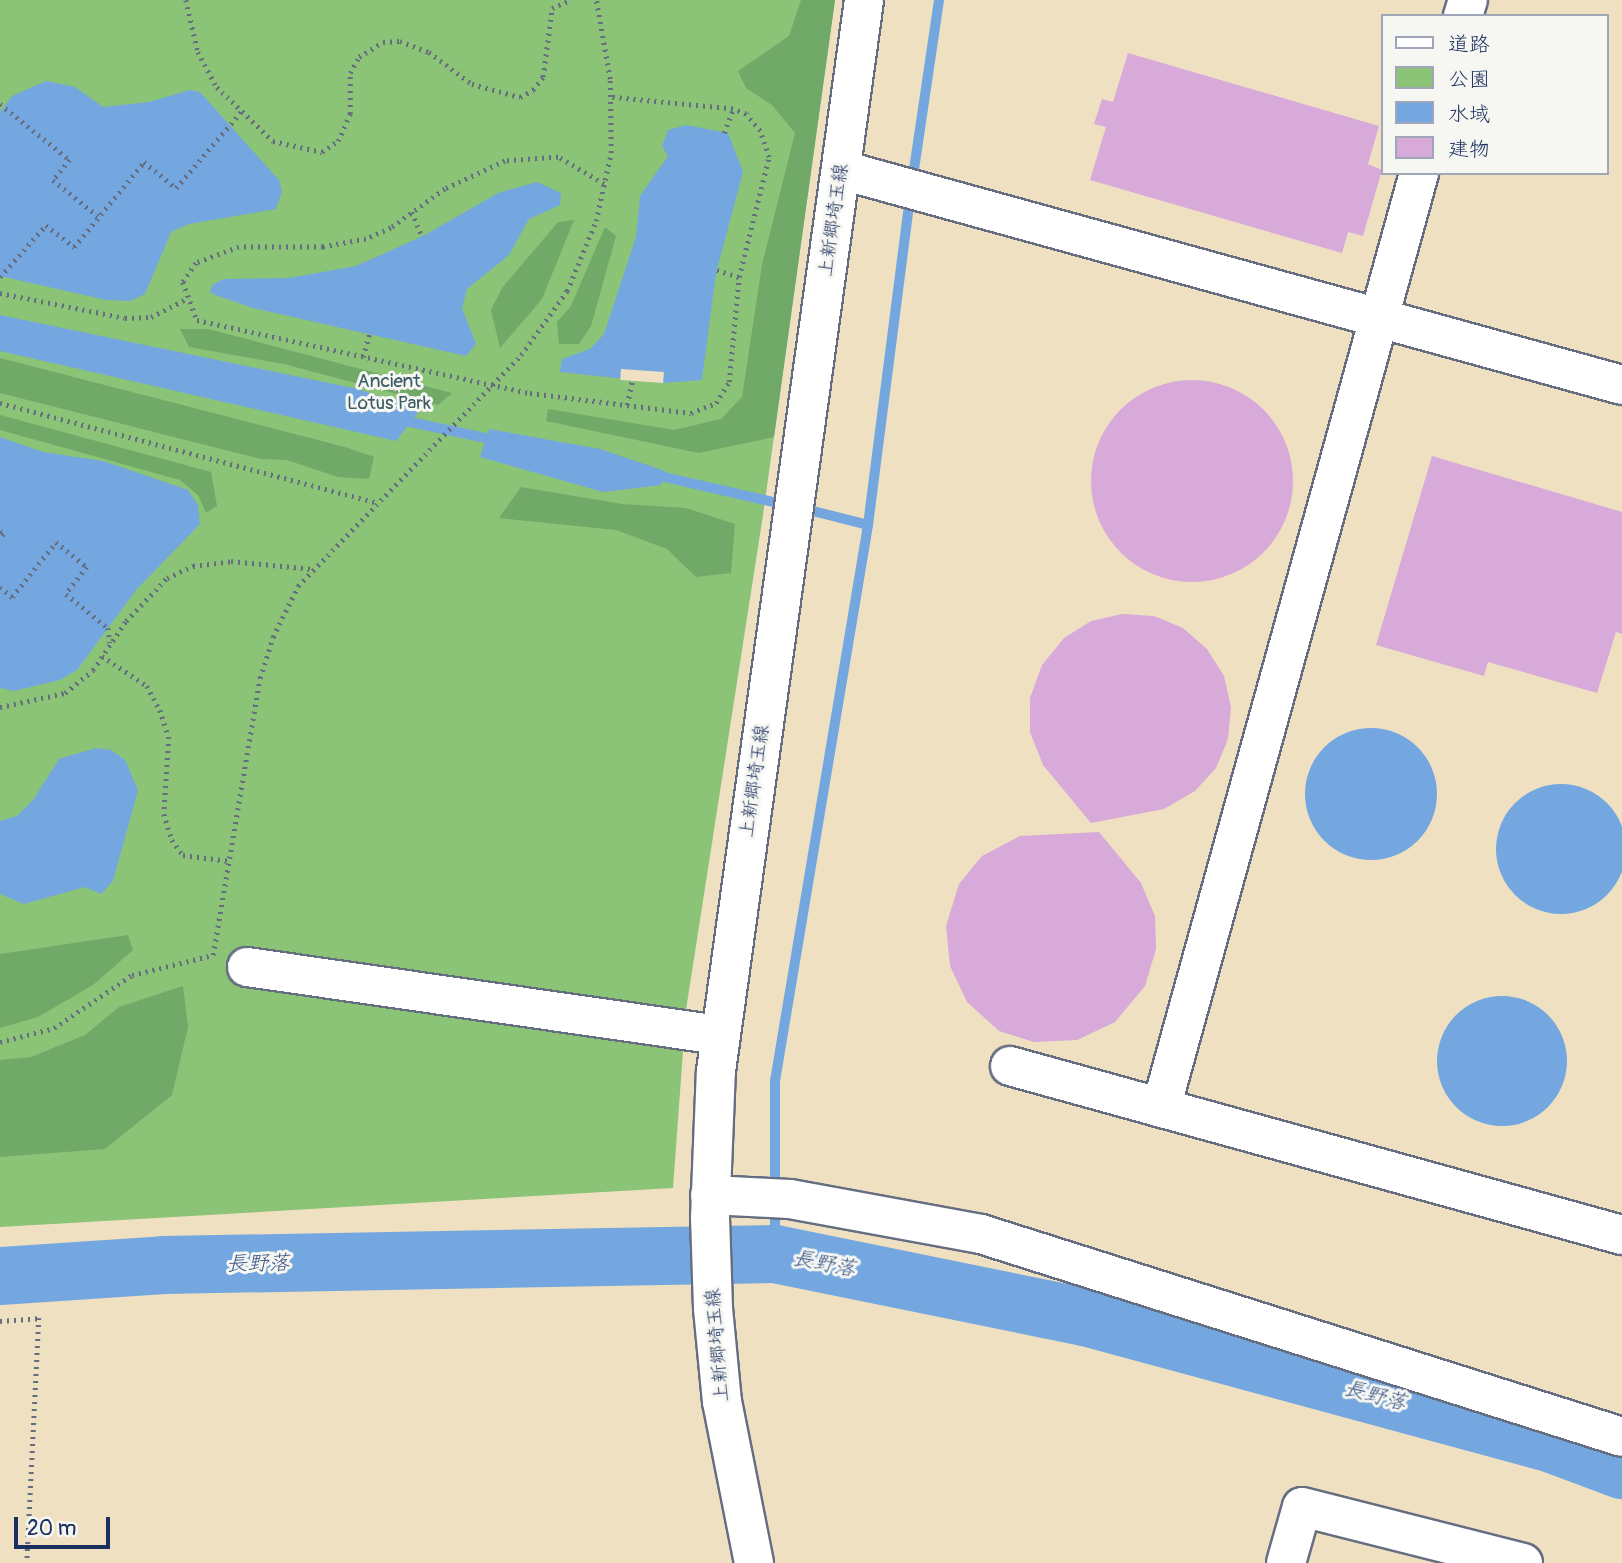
<!DOCTYPE html>
<html>
<head>
<meta charset="utf-8">
<style>
  body { margin:0 }
  #map { position:relative; width:1622px; height:1563px; overflow:hidden; background:#efe0c2; font-family:Pangolin,"Klee One",sans-serif }
  div>[style] { position:absolute }
  [style*='--x'] { left:calc(var(--x)*1px); top:calc(var(--y)*1px); width:calc(var(--w)*1px); rotate:calc(var(--a)*1deg) }
  .green>* { inset:0; background:#8bc377 }
  .forest>* { inset:0; background:#70a968 }
  .water>* { inset:0; background:#74a7e0 }
  .round { border-radius:50% }
  .pier>* { inset:0; background:#efe0c2; transform-origin:0 0 }
  .stream>* { height:10px; margin:-5px; padding:0 5px; transform-origin:5px; border-radius:5px; background:#74a7e0 }
  .river>* { height:58px; margin:-29px; padding:0 29px; transform-origin:29px; border-radius:29px; background:#74a7e0 }
  .building>* { inset:0; background:#d7aada }
  .path>* { height:4.5px; margin-top:-2.25px; transform-origin:0; background:repeating-linear-gradient(90deg,#656d81 0 2px,transparent 0 7px) }
  .roads { filter:drop-shadow(2px 0 #656d81) drop-shadow(-2px 0 #656d81) drop-shadow(0 2px #656d81) drop-shadow(0 -2px #656d81) }
  .minor>* { height:38px; margin:-19px; padding:0 19px; transform-origin:19px; border-radius:19px; background:#fff }
  .major>* { height:38px; margin:-19px; padding:0 19px; transform-origin:19px; border-radius:19px; background:#fff }
  span { translate:-50% -50%; white-space:nowrap; text-align:center; line-height:1.15; -webkit-text-stroke:6px #f6f6f2; paint-order:stroke }
  .street-label { font-size:19px; color:#1b2f5e }
  .park-label { font-size:19px; color:#3d5b66 }
  .water-label { font-size:21px; color:#365385; font-style:italic }
  .legend { position:absolute; left:1381px; top:14px; width:228px; height:161px; box-sizing:border-box; background:#f6f6f2; border:2px solid #9ea6b7; margin:0; padding:9px 12px; list-style:none; font-size:21px; color:#1b2f5e }
  .legend li { display:flex; align-items:center; gap:14px; height:35px }
  .legend b { width:35px; border:2px solid #9ea6b7 }
  .scale { position:absolute; left:14px; top:1517px; width:96px; height:32px; box-sizing:border-box; border:4px solid #1b2f5e; border-top:0; padding-left:9px; font-size:21px; line-height:24px; white-space:nowrap; color:#1b2f5e; -webkit-text-stroke:5px #f6f6f2; paint-order:stroke }
</style>
</head>
<body>
<div id="map">
  <div class="green">
    <i style="clip-path:polygon(0 0,835px 0,763px 515px,686px 1010px,673px 1188px,0 1227px)"></i>
  </div>
  <div class="forest">
    <i style="clip-path:polygon(801px 0,835px 0,774px 437px,699px 453px,546px 421px,548px 409px,674px 430px,721px 419px,742px 397px,762px 265px,795px 133px,772px 105px,746px 88px,738px 71px,789px 36px)"></i>
    <i style="clip-path:polygon(574px 220px,542px 299px,500px 348px,491px 310px,502px 288px,558px 222px)"></i>
    <i style="clip-path:polygon(605px 227px,616px 236px,591px 326px,579px 344px,559px 344px,557px 322px,571px 306px)"></i>
    <i style="clip-path:polygon(180px 329px,208px 329px,452px 393px,438px 405px,284px 364px,189px 347px)"></i>
    <i style="clip-path:polygon(0 358px,345px 447px,374px 457px,369px 479px,338px 477px,287px 460px,261px 459px,0 393px)"></i>
    <i style="clip-path:polygon(0 415px,211px 472px,217px 506px,206px 513px,198px 495px,180px 480px,0 430px)"></i>
    <i style="clip-path:polygon(521px 487px,622px 504px,686px 508px,735px 524px,731px 573px,696px 577px,667px 549px,616px 530px,499px 518px)"></i>
    <i style="clip-path:polygon(128px 935px,133px 950px,93px 985px,38px 1017px,0 1028px,0 954px)"></i>
    <i style="clip-path:polygon(183px 986px,188px 1027px,172px 1095px,105px 1149px,0 1157px,0 1060px,31px 1057px,85px 1035px,119px 1007px)"></i>
  </div>
  <div class="water">
    <i style="clip-path:polygon(46px 81px,75px 87px,103px 107px,149px 102px,190px 90px,200px 92px,279px 180px,282px 192px,276px 209px,189px 224px,171px 232px,145px 294px,130px 301px,106px 300px,0 276px,0 112px,12px 96px)"></i>
    <i style="clip-path:polygon(686px 125px,728px 133px,743px 172px,716px 273px,702px 380px,663px 383px,560px 372px,562px 359px,590px 349px,604px 334px,636px 237px,640px 196px,668px 156px,662px 146px,668px 130px)"></i>
    <i style="clip-path:polygon(537px 182px,561px 193px,560px 205px,529px 219px,509px 255px,467px 289px,462px 308px,476px 344px,466px 356px,253px 308px,210px 293px,212px 285px,224px 279px,289px 278px,356px 266px,425px 235px,498px 193px)"></i>
    <i style="clip-path:polygon(0 315px,358px 389px,420px 410px,396px 441px,0 351px)"></i>
    <i style="clip-path:polygon(489px 429px,600px 449px,665px 471px,661px 485px,603px 492px,480px 457px)"></i>
    <i style="clip-path:polygon(0 437px,43px 452px,103px 461px,188px 490px,198px 505px,200px 524px,136px 590px,77px 670px,60px 680px,14px 691px,0 688px)"></i>
    <i class="round" style="left:1305px;top:728px;width:132px;height:132px"></i>
    <i style="clip-path:polygon(96px 748px,111px 750px,125px 760px,138px 790px,113px 881px,101px 894px,85px 887px,24px 904px,0 894px,0 821px,17px 816px,33px 800px,59px 759px)"></i>
    <i class="round" style="left:1496px;top:784px;width:130px;height:130px"></i>
    <i class="round" style="left:1437px;top:996px;width:130px;height:130px"></i>
  </div>
  <div class="pier">
    <i style="left:621px;top:369px;width:43px;height:11px;rotate:4deg"></i>
  </div>
  <div class="stream">
    <i style="--x:912;--y:183;--w:185;--a:-81.6"></i>
    <i style="--x:401;--y:420;--w:100;--a:12.1"></i>
    <i style="--x:651;--y:474;--w:139;--a:12.9"></i>
    <i style="--x:801;--y:508;--w:69;--a:14.2"></i>
    <i style="--x:775;--y:1191;--w:110;--a:-90"></i>
    <i style="--x:775;--y:1081;--w:564;--a:-80.5"></i>
    <i style="--x:868;--y:525;--w:330;--a:-82.7"></i>
    <i style="--x:775;--y:1254;--w:48;--a:-90"></i>
  </div>
  <div class="river">
    <i style="--x:0;--y:1276;--w:164;--a:-3.8"></i>
    <i style="--x:164;--y:1265;--w:611;--a:-1.03"></i>
    <i style="--x:775;--y:1254;--w:316;--a:11.5"></i>
    <i style="--x:1085;--y:1317;--w:487;--a:15.2"></i>
    <i style="--x:1555;--y:1445;--w:72;--a:20.5"></i>
  </div>
  <div class="building">
    <i style="clip-path:polygon(1128px 53px,1379px 126px,1368px 164px,1382px 170px,1363px 236px,1348px 232px,1342px 253px,1090px 180px,1106px 127px,1094px 124px,1102px 99px,1113px 102px)"></i>
    <i class="round" style="left:1091px;top:380px;width:202px;height:202px"></i>
    <i style="clip-path:polygon(1432px 456px,1622px 512px,1622px 634px,1616px 632px,1597px 693px,1488px 662px,1484px 676px,1376px 645px)"></i>
    <i style="clip-path:polygon(1122px 614px,1154px 616px,1183px 628px,1207px 649px,1224px 676px,1231px 707px,1228px 739px,1216px 768px,1195px 791px,1164px 809px,1091px 823px,1043px 765px,1030px 732px,1030px 698px,1042px 665px,1064px 638px,1091px 621px)"></i>
    <i style="clip-path:polygon(1099px 832px,1141px 883px,1155px 916px,1156px 949px,1145px 986px,1115px 1022px,1077px 1040px,1034px 1042px,999px 1031px,967px 1002px,950px 966px,946px 926px,959px 884px,982px 856px,1020px 836px)"></i>
  </div>
  <div class="path">
    <i style="--x:186;--y:0;--w:53;--a:77"></i>
    <i style="--x:198;--y:52;--w:40;--a:62"></i>
    <i style="--x:217;--y:87;--w:78;--a:44"></i>
    <i style="--x:273;--y:141;--w:50;--a:12.7"></i>
    <i style="--x:322;--y:152;--w:19;--a:-35"></i>
    <i style="--x:338;--y:141;--w:30;--a:-66"></i>
    <i style="--x:350;--y:114;--w:41;--a:-90"></i>
    <i style="--x:350;--y:73;--w:18;--a:-61"></i>
    <i style="--x:359;--y:57;--w:28;--a:-32"></i>
    <i style="--x:383;--y:42;--w:17;--a:-3"></i>
    <i style="--x:400;--y:41;--w:31;--a:21"></i>
    <i style="--x:429;--y:52;--w:54;--a:36.7"></i>
    <i style="--x:472;--y:84;--w:50;--a:15.2"></i>
    <i style="--x:520;--y:97;--w:15;--a:-28"></i>
    <i style="--x:533;--y:90;--w:16;--a:-52"></i>
    <i style="--x:543;--y:77;--w:70;--a:-82.6"></i>
    <i style="--x:552;--y:8;--w:21;--a:-23"></i>
    <i style="--x:0;--y:104;--w:90;--a:38.7"></i>
    <i style="--x:70;--y:160;--w:26;--a:130"></i>
    <i style="--x:53;--y:180;--w:59;--a:38.8"></i>
    <i style="--x:724;--y:133;--w:26;--a:-69"></i>
    <i style="--x:604;--y:184;--w:53;--a:-149.6"></i>
    <i style="--x:558;--y:157;--w:53;--a:175.7"></i>
    <i style="--x:505;--y:161;--w:66;--a:155"></i>
    <i style="--x:445;--y:189;--w:67;--a:144.2"></i>
    <i style="--x:391;--y:228;--w:27;--a:156"></i>
    <i style="--x:366;--y:239;--w:44;--a:169.5"></i>
    <i style="--x:323;--y:247;--w:84;--a:180"></i>
    <i style="--x:239;--y:247;--w:46;--a:159.6"></i>
    <i style="--x:196;--y:263;--w:23;--a:124"></i>
    <i style="--x:183;--y:282;--w:40;--a:69.8"></i>
    <i style="--x:197;--y:320;--w:341;--a:12.4"></i>
    <i style="--x:530;--y:393;--w:162;--a:7.1"></i>
    <i style="--x:691;--y:413;--w:27;--a:-22"></i>
    <i style="--x:716;--y:403;--w:25;--a:-58"></i>
    <i style="--x:729;--y:382;--w:105;--a:-84.6"></i>
    <i style="--x:739;--y:277;--w:124;--a:-76"></i>
    <i style="--x:769;--y:157;--w:28;--a:-109"></i>
    <i style="--x:760;--y:131;--w:22;--a:-129"></i>
    <i style="--x:746;--y:114;--w:14;--a:-159"></i>
    <i style="--x:733;--y:109;--w:124;--a:-174.4"></i>
    <i style="--x:412;--y:212;--w:27;--a:68"></i>
    <i style="--x:717;--y:270;--w:23;--a:18"></i>
    <i style="--x:0;--y:277;--w:69;--a:-48.5"></i>
    <i style="--x:46;--y:225;--w:36;--a:38"></i>
    <i style="--x:74;--y:247;--w:110;--a:-50.5"></i>
    <i style="--x:144;--y:162;--w:41;--a:39.1"></i>
    <i style="--x:176;--y:188;--w:100;--a:-49.5"></i>
    <i style="--x:0;--y:293;--w:127;--a:11.3"></i>
    <i style="--x:125;--y:318;--w:26;--a:-2"></i>
    <i style="--x:151;--y:317;--w:42;--a:-27.2"></i>
    <i style="--x:363;--y:357;--w:24;--a:-75"></i>
    <i style="--x:0;--y:403;--w:391;--a:14.8"></i>
    <i style="--x:627;--y:405;--w:25;--a:-78"></i>
    <i style="--x:0;--y:531;--w:5;--a:37"></i>
    <i style="--x:4;--y:534;--w:6;--a:135"></i>
    <i style="--x:0;--y:587;--w:16;--a:40"></i>
    <i style="--x:12;--y:597;--w:70;--a:-51.3"></i>
    <i style="--x:56;--y:542;--w:40;--a:39"></i>
    <i style="--x:87;--y:567;--w:34;--a:128"></i>
    <i style="--x:66;--y:594;--w:54;--a:39"></i>
    <i style="--x:108;--y:628;--w:15;--a:82"></i>
    <i style="--x:102;--y:656;--w:54;--a:33.7"></i>
    <i style="--x:147;--y:686;--w:27;--a:62"></i>
    <i style="--x:160;--y:710;--w:28;--a:72"></i>
    <i style="--x:169;--y:737;--w:77;--a:93.7"></i>
    <i style="--x:164;--y:814;--w:27;--a:73"></i>
    <i style="--x:172;--y:840;--w:19;--a:54"></i>
    <i style="--x:183;--y:855;--w:47;--a:7.3"></i>
    <i style="--x:0;--y:707;--w:66;--a:-12.2"></i>
    <i style="--x:65;--y:693;--w:36;--a:-39"></i>
    <i style="--x:93;--y:670;--w:59;--a:-56"></i>
    <i style="--x:126;--y:621;--w:59;--a:-46.4"></i>
    <i style="--x:167;--y:578;--w:29;--a:-25"></i>
    <i style="--x:193;--y:566;--w:38;--a:-7"></i>
    <i style="--x:231;--y:561;--w:82;--a:5.6"></i>
    <i style="--x:0;--y:1042;--w:56;--a:-14.5"></i>
    <i style="--x:54;--y:1028;--w:94;--a:-34.2"></i>
    <i style="--x:132;--y:975;--w:83;--a:-13.9"></i>
    <i style="--x:213;--y:955;--w:281;--a:-80.4"></i>
    <i style="--x:260;--y:678;--w:43;--a:-72.4"></i>
    <i style="--x:273;--y:637;--w:57;--a:-63.9"></i>
    <i style="--x:298;--y:586;--w:321;--a:-46"></i>
    <i style="--x:521;--y:355;--w:79;--a:-54.3"></i>
    <i style="--x:567;--y:291;--w:76;--a:-67.5"></i>
    <i style="--x:596;--y:221;--w:70;--a:-77.6"></i>
    <i style="--x:611;--y:153;--w:74;--a:-90.8"></i>
    <i style="--x:610;--y:79;--w:80;--a:-100"></i>
    <i style="--x:0;--y:1321;--w:39;--a:-4"></i>
    <i style="--x:39;--y:1318;--w:245;--a:92.8"></i>
  </div>
  <div class="roads">
    <div class="minor">
      <i style="--x:1463;--y:16;--w:17;--a:-73"></i>
      <i style="--x:842;--y:170;--w:809;--a:15.41"></i>
      <i style="--x:247;--y:967;--w:478;--a:8.2"></i>
      <i style="--x:1010;--y:1066;--w:635;--a:15.44"></i>
      <i style="--x:1161;--y:1108;--w:970;--a:-74.57"></i>
      <i style="--x:710;--y:1195;--w:80;--a:2.9"></i>
      <i style="--x:790;--y:1199;--w:194;--a:10.4"></i>
      <i style="--x:981;--y:1234;--w:672;--a:17.57"></i>
      <i style="--x:1286;--y:1563;--w:58;--a:-74.1"></i>
      <i style="--x:1302;--y:1507;--w:228;--a:14.2"></i>
    </div>
    <div class="major">
      <i style="--x:754;--y:1563;--w:164;--a:-101.2"></i>
      <i style="--x:722;--y:1402;--w:94;--a:-95.5"></i>
      <i style="--x:713;--y:1308;--w:90;--a:-91.9"></i>
      <i style="--x:710;--y:1218;--w:147;--a:-87.7"></i>
      <i style="--x:716;--y:1071;--w:1081;--a:-82.13"></i>
    </div>
  </div>
  <div class="street-label">
    <span style="left:834px;top:220px;rotate:-82deg">上新郷埼玉線</span>
    <span style="left:755px;top:781px;rotate:-82deg">上新郷埼玉線</span>
    <span style="left:718px;top:1345px;rotate:-95deg">上新郷埼玉線</span>
  </div>
  <div class="park-label">
    <span style="left:389px;top:393px">Ancient<br>Lotus Park</span>
  </div>
  <div class="water-label">
    <span style="left:258px;top:1264px;rotate:-1deg">長野落</span>
    <span style="left:824px;top:1264px;rotate:11deg">長野落</span>
    <span style="left:1375px;top:1396px;rotate:15deg">長野落</span>
  </div>
  <ul class="legend">
  <li><b style="height:9px;background:#fff"></b>道路</li>
  <li><b style="height:19px;background:#8bc377"></b>公園</li>
  <li><b style="height:19px;background:#74a7e0"></b>水域</li>
  <li><b style="height:19px;background:#d7aada"></b>建物</li>
  </ul>
  <div class="scale">20 m</div>
</div>
</body>
</html>
